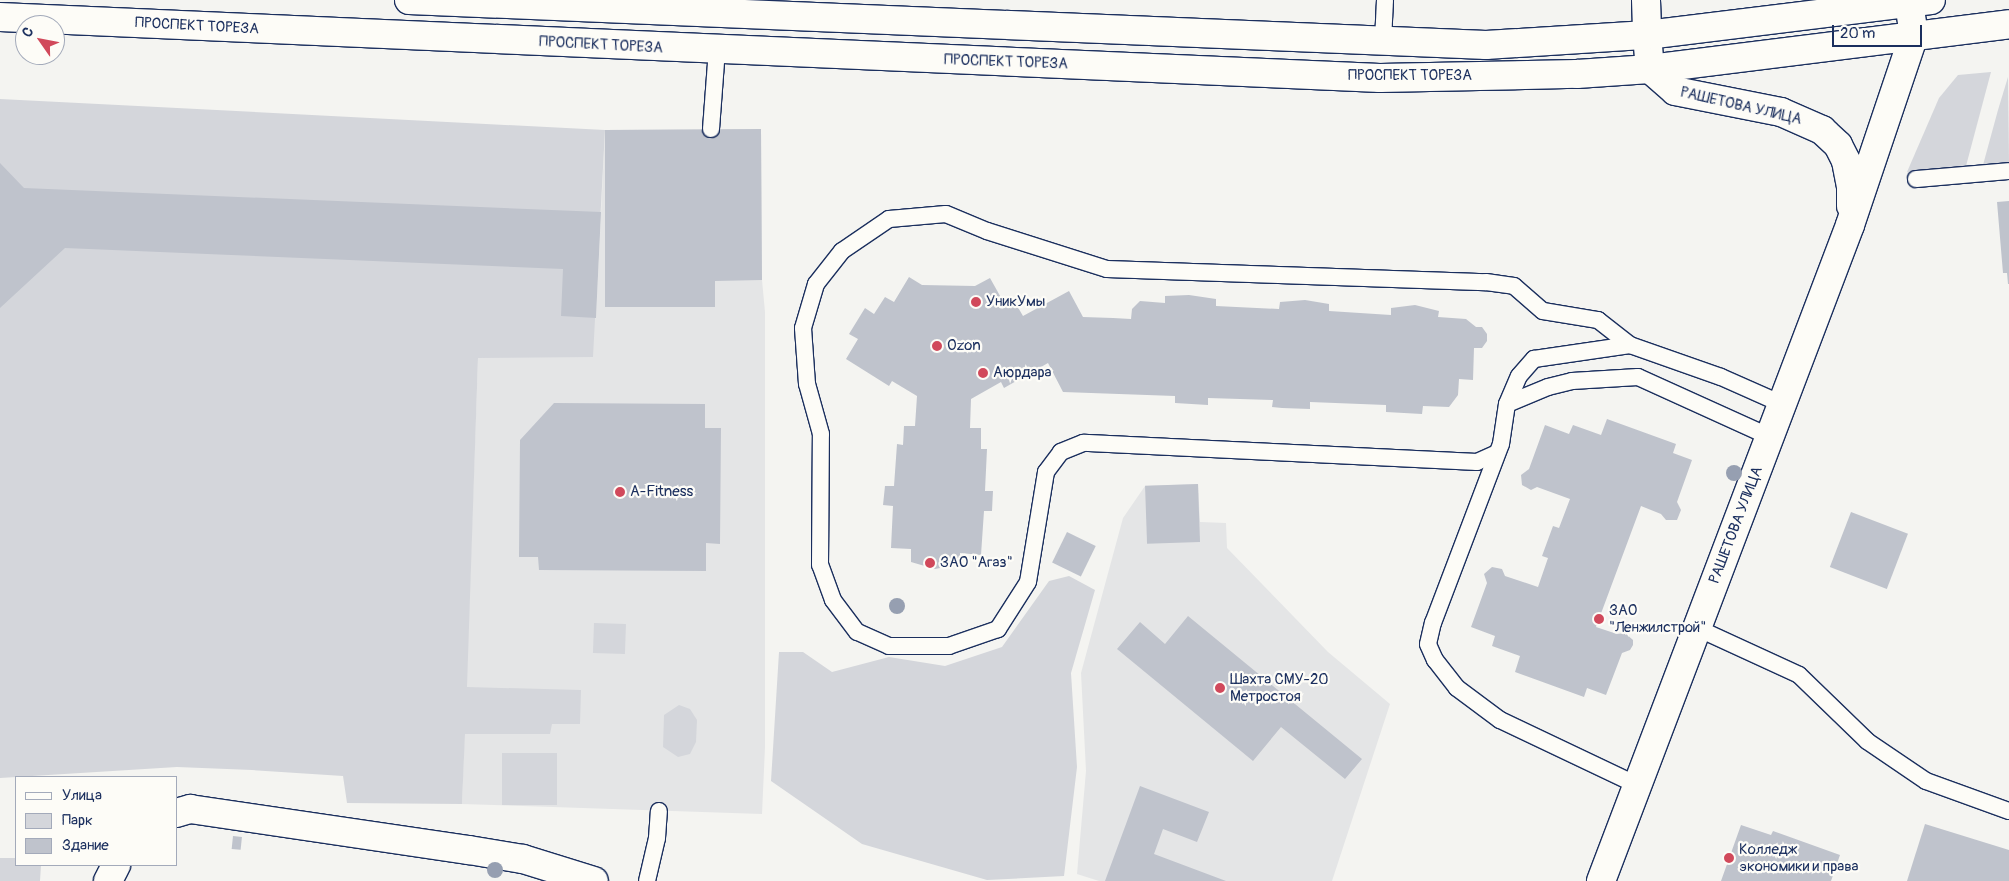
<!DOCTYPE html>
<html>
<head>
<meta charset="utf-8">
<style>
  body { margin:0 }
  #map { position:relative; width:2009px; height:881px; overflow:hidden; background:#f4f4f1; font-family:Pangolin,sans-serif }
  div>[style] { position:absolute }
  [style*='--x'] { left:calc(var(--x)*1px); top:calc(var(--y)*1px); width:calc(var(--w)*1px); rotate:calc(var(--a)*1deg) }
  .built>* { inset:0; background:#e4e5e6 }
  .green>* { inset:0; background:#d4d6db; transform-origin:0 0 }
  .building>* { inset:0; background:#bfc3cc; transform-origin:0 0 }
  .roads { filter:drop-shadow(1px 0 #1b2f5e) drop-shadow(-1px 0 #1b2f5e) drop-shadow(0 1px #1b2f5e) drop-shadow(0 -1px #1b2f5e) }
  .lane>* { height:16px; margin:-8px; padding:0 8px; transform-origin:8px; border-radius:8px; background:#fdfcf7 }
  .street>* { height:28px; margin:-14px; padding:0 14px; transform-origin:14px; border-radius:14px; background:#fdfcf7 }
  .secondary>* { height:28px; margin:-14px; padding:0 14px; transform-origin:14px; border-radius:14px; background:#fdfcf7 }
  .primary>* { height:28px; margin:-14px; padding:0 14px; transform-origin:14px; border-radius:14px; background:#fdfcf7 }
  .trees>* { width:16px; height:16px; margin:-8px; border-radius:50%; background:#969fb1 }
  .dots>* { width:14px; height:14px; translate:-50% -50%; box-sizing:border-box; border:2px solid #fdfcf7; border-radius:50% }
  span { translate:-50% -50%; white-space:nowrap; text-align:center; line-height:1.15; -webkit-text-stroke:4.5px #fdfcf7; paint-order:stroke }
  .street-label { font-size:15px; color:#1b2f5e }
  .poi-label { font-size:15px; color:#1b2f5e }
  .left { translate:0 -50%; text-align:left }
  .legend { position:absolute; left:15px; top:776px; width:162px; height:90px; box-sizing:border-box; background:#fdfcf7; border:1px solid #a3aaba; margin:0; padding:6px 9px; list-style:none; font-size:15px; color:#1b2f5e }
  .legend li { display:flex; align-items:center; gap:10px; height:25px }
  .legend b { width:25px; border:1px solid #a3aaba }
  .north { position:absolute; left:15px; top:15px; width:50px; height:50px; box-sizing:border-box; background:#fdfcf7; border:1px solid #a3aaba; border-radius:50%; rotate:303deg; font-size:14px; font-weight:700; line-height:20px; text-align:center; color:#1b2f5e }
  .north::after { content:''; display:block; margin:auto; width:18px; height:22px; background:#d1495b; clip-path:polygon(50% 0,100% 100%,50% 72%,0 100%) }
  .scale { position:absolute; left:1832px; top:25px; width:90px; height:22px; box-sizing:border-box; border:2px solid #1b2f5e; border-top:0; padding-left:6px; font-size:15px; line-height:18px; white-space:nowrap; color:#1b2f5e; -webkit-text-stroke:4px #fdfcf7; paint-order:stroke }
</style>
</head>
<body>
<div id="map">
  <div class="built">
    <i style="clip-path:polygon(761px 129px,762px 280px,765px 312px,765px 747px,762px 814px,462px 804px,478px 358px,596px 318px,605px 130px)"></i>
    <i style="clip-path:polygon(1198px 484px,1200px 522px,1226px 523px,1227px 548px,1328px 652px,1390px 704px,1332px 881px,1099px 881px,1077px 874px,1086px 771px,1081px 673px,1123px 518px,1145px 486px)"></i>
  </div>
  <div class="green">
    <i style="clip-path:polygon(1991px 72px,1966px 166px,1907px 172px,1939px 98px,1958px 75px)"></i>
    <i style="clip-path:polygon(2008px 77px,2009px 162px,1983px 165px,1998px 110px)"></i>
    <i style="clip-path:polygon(0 99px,605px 130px,593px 357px,478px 358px,467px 687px,581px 690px,580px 724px,552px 724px,550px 734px,465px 734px,462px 804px,347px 803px,343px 776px,252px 770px,177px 767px,0 778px)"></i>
    <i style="clip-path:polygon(1069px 576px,1095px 590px,1071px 673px,1077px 767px,1064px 876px,987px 880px,862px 844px,771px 781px,779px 652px,803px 652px,832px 672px,889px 657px,945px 666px,1002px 647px,1049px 581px)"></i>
    <i style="left:594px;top:623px;width:32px;height:30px;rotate:2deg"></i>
    <i style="clip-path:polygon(679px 705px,690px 709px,697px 720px,696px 742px,690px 754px,678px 757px,663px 747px,664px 715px)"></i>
    <i style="left:502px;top:753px;width:55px;height:52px"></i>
    <i style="clip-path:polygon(0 858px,16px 858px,16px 865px,41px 865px,40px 881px,0 881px)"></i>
  </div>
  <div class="building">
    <i style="clip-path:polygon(761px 129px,762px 280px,715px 281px,715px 307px,605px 307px,605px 130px)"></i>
    <i style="clip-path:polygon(0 163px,24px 188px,601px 212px,596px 318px,561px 316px,563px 269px,65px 248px,0 308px)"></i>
    <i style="clip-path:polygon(2009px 201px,2009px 284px,2008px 284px,2007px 273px,2003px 273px,1997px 202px)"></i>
    <i style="clip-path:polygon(909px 277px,922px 285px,975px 286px,990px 278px,1004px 303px,1012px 297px,1023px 316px,1069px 291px,1083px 317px,1113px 318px,1131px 319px,1132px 309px,1140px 301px,1165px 303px,1165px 296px,1189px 295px,1216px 299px,1216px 306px,1279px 309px,1280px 302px,1305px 300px,1329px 304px,1329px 311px,1391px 315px,1391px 308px,1415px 305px,1439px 311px,1438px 317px,1466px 319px,1476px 327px,1482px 327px,1487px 334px,1487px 341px,1482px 348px,1474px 348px,1473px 380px,1459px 379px,1458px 395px,1449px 407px,1423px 406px,1422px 414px,1386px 412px,1386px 405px,1310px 402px,1310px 409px,1282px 408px,1272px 407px,1273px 400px,1208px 398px,1208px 405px,1175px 403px,1175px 396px,1063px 392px,1048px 363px,1004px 388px,1001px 382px,971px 399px,970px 428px,981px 428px,981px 449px,987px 449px,985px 491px,993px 491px,992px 511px,984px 511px,981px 555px,960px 553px,960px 564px,935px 569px,911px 562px,911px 549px,891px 548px,893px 506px,883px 505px,885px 486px,894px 486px,897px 444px,903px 445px,904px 426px,915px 426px,917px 396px,892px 381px,889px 386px,846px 359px,858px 339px,849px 334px,865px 308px,874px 314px,885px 297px,894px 302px)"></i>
    <i style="clip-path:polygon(554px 403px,705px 404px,705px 428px,721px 428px,720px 544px,706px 543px,706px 571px,539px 570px,538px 557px,519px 557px,520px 440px)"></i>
    <i style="clip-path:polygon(1607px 419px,1676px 444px,1673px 453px,1692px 460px,1677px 502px,1681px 510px,1677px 520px,1666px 520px,1661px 514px,1641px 506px,1596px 627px,1617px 634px,1625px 633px,1633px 640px,1633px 645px,1630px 650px,1622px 653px,1606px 695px,1587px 688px,1584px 697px,1515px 672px,1520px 656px,1492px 646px,1495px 636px,1471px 627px,1487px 583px,1484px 574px,1492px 567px,1502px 569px,1505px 576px,1538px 587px,1548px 558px,1542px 556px,1553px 526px,1559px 528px,1570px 499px,1537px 487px,1531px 490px,1522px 485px,1521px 475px,1529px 469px,1545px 425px,1569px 434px,1573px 425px,1601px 435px)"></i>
    <i style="left:1198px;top:484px;width:58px;height:53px;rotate:88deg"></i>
    <i style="left:1851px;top:512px;width:61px;height:59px;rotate:21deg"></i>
    <i style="left:1067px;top:532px;width:32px;height:34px;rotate:26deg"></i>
    <i style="clip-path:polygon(1188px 616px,1362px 759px,1345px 779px,1281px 727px,1253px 761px,1117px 649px,1140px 622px,1165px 644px)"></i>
    <i style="clip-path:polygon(1140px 786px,1209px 812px,1197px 842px,1163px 829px,1154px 854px,1226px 881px,1105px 881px)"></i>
    <i style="clip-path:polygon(1925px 824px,2009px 850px,2009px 881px,1907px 881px)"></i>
    <i style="clip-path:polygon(1741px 825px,1771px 835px,1773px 831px,1840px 855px,1831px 881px,1721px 881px)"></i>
    <i style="left:233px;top:836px;width:9px;height:13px;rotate:6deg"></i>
  </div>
  <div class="roads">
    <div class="lane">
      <i style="--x:1383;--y:41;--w:41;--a:-87.2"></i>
      <i style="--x:711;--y:129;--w:79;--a:-85.7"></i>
      <i style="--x:1916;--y:179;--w:93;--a:-4.9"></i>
      <i style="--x:1507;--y:404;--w:30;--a:-67"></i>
      <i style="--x:1519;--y:376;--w:23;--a:-49"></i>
      <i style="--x:1534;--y:359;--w:97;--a:-8.3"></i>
      <i style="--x:1497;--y:453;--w:22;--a:156"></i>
      <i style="--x:1477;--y:462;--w:394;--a:-177.2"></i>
      <i style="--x:1083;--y:443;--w:24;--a:158"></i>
      <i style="--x:1061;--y:452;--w:25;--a:127"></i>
      <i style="--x:1046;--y:472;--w:111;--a:99.3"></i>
      <i style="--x:1028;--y:582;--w:56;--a:122.6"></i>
      <i style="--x:998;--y:629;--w:52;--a:160.9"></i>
      <i style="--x:949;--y:646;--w:60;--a:180"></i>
      <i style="--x:889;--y:646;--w:35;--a:-156"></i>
      <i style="--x:857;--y:632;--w:40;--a:-127"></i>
      <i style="--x:833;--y:600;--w:37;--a:-110"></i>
      <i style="--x:820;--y:565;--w:131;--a:-89.6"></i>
      <i style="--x:821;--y:434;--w:52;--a:-105.6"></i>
      <i style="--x:807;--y:384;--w:56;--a:-94.1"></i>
      <i style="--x:803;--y:328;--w:46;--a:-73.5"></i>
      <i style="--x:816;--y:284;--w:42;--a:-51.8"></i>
      <i style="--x:842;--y:251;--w:57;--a:-34.2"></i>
      <i style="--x:889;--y:219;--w:57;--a:-5"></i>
      <i style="--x:946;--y:214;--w:44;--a:22.5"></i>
      <i style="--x:987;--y:231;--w:126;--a:17.6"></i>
      <i style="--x:1107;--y:269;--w:379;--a:2"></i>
      <i style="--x:1486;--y:282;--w:28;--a:8"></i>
      <i style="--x:1514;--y:286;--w:38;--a:41"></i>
      <i style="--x:1543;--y:311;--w:56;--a:9.3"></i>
      <i style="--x:1598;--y:320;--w:41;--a:38"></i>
      <i style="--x:1630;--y:345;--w:96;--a:19.4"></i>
      <i style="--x:1721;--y:377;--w:67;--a:23.9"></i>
      <i style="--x:1697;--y:628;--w:112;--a:24.7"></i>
      <i style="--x:1799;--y:675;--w:95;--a:44.1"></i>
      <i style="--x:1867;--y:741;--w:71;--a:34.1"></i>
      <i style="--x:1926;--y:781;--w:88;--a:19.9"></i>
      <i style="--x:1637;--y:785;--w:152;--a:-154.6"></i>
      <i style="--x:1500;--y:720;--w:54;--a:-143.3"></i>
      <i style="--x:1457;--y:688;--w:36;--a:-128"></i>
      <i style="--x:1435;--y:660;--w:17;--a:-114"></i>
      <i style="--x:1428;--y:644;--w:22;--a:-77"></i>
      <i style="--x:1433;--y:623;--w:191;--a:-69.2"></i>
      <i style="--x:1501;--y:444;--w:40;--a:-81.5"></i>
      <i style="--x:1507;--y:404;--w:44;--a:-22.5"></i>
      <i style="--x:1548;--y:387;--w:25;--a:-14"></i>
      <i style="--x:1572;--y:381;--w:66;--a:-3.5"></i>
      <i style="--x:1638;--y:377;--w:145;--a:24.4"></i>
      <i style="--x:647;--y:881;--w:44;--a:-76.9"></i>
      <i style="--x:657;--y:838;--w:27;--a:-86"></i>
    </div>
    <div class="street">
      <i style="--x:1646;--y:0;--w:35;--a:88"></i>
      <i style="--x:176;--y:813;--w:15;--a:-16"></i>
      <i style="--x:190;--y:809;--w:282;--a:8.4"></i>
      <i style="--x:469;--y:850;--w:55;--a:9.5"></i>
      <i style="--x:523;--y:859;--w:74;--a:17.2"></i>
      <i style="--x:108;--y:881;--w:18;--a:-63"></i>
    </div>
    <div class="secondary">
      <i style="--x:1647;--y:35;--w:34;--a:85"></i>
      <i style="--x:1650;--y:69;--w:33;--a:41"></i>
      <i style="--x:1675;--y:91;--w:108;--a:11.2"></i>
      <i style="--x:1781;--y:112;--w:45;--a:23.7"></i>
      <i style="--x:1822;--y:130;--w:22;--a:43"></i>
      <i style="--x:1838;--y:145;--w:18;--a:63"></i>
      <i style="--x:1846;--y:161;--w:25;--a:79"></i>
      <i style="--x:1851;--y:186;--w:20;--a:90"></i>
      <i style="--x:1601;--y:881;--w:702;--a:-69.21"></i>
      <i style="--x:1850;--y:225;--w:200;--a:-71.4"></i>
      <i style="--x:1914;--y:35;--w:33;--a:-99"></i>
    </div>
    <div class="primary">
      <i style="--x:409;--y:0;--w:1078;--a:2.39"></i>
      <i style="--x:1486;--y:45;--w:161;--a:-3.6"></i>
      <i style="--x:1647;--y:35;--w:286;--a:-7"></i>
      <i style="--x:0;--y:17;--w:1381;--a:2.53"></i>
      <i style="--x:1380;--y:78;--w:197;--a:-1.2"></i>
      <i style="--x:1577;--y:74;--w:73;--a:-3.9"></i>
      <i style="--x:1650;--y:69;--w:362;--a:-7.1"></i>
    </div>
  </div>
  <div class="trees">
    <i style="left:1734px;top:473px"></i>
    <i style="left:897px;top:606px"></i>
    <i style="left:495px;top:870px"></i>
  </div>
  <div class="dots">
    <i style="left:976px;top:302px;background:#d1495b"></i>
    <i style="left:937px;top:346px;background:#d1495b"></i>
    <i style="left:983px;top:373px;background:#d1495b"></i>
    <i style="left:620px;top:492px;background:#d1495b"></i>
    <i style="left:930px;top:563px;background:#d1495b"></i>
    <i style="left:1599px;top:619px;background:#d1495b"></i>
    <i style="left:1220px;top:688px;background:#d1495b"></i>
    <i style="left:1729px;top:858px;background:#d1495b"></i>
  </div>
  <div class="street-label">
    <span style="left:197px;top:26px;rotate:3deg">ПРОСПЕКТ ТОРЕЗА</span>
    <span style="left:601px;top:45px;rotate:3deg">ПРОСПЕКТ ТОРЕЗА</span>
    <span style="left:1006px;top:62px;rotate:2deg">ПРОСПЕКТ ТОРЕЗА</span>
    <span style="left:1410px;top:76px">ПРОСПЕКТ ТОРЕЗА</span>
    <span style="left:1741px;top:106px;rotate:13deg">РАШЕТОВА УЛИЦА</span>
    <span style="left:1736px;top:525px;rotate:-69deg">РАШЕТОВА УЛИЦА</span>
  </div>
  <div class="poi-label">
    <span class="left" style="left:986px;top:302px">УникУмы</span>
    <span class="left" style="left:947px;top:346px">Ozon</span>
    <span class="left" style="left:993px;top:373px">Аюрдара</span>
    <span class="left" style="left:630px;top:492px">A-Fitness</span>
    <span class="left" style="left:940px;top:563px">ЗАО "Агаз"</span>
    <span class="left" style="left:1609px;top:619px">ЗАО<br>"Ленжилстрой"</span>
    <span class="left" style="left:1230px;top:688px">Шахта СМУ-20<br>Метростоя</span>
    <span class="left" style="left:1739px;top:858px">Колледж<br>экономики и права</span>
  </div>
  <ul class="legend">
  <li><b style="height:6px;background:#fdfcf7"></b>Улица</li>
  <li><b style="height:14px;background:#d4d6db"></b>Парк</li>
  <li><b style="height:14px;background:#bfc3cc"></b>Здание</li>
  </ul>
  <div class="north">С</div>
  <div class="scale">20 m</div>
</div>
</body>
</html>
